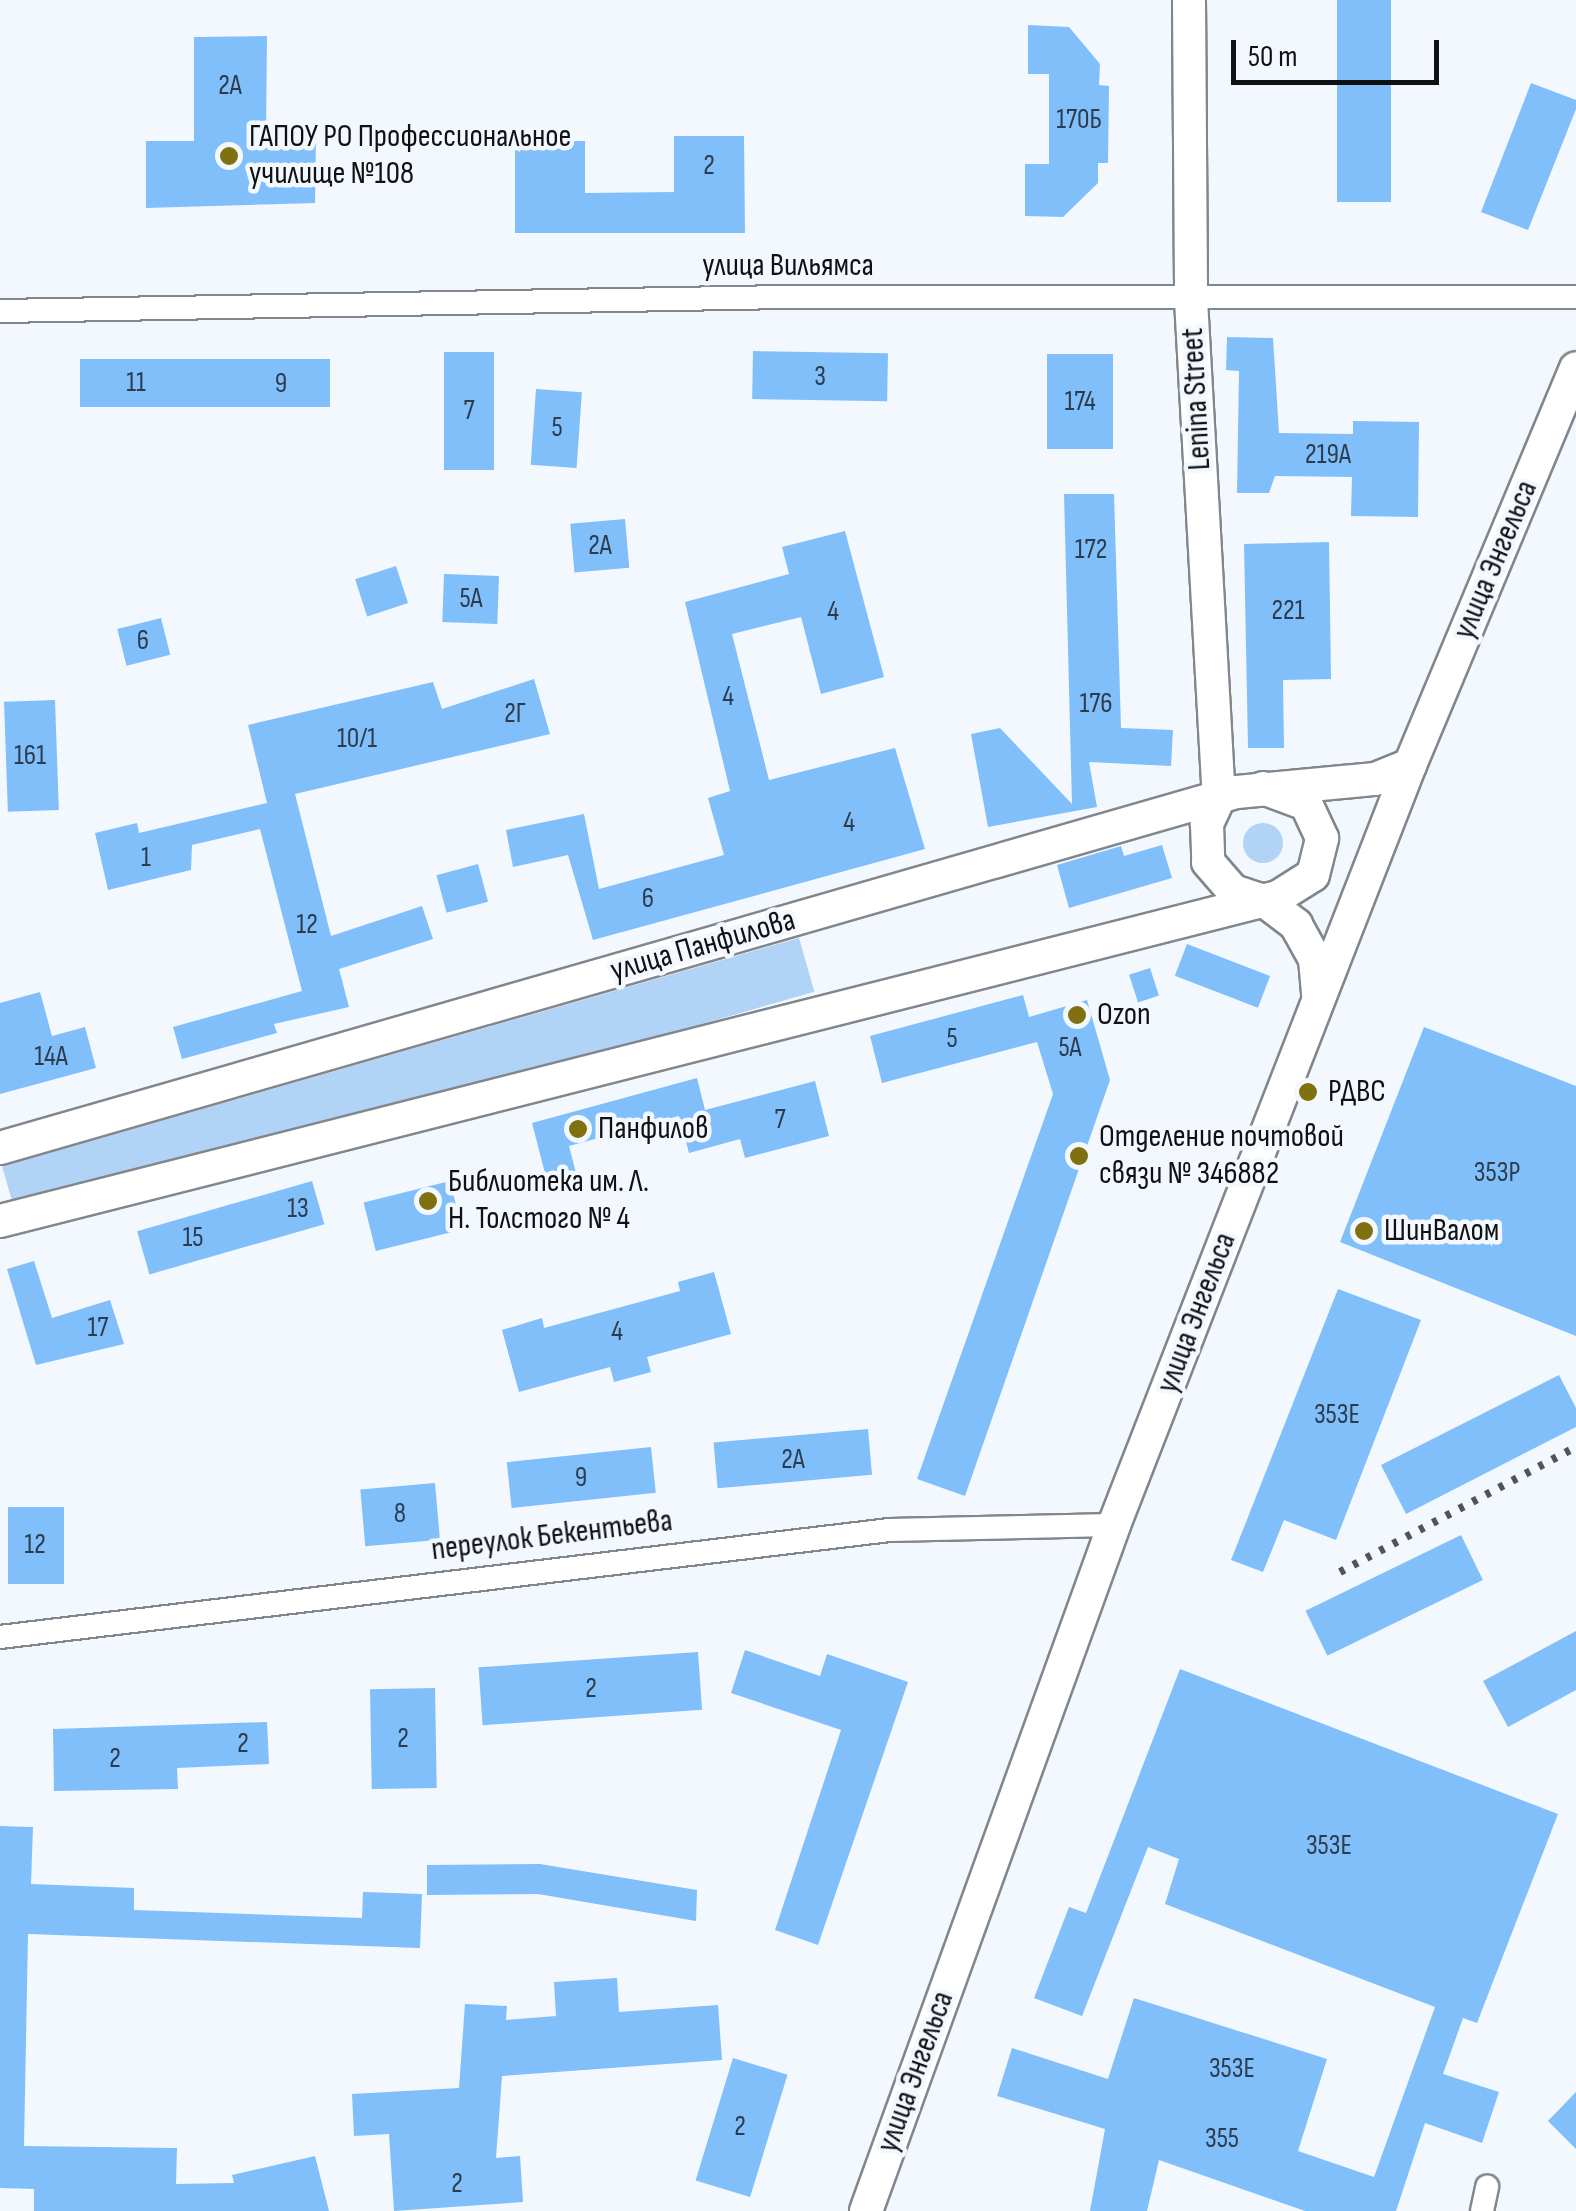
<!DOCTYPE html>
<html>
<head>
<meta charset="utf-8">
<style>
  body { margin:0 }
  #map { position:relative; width:1576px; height:2211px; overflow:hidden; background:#f3f8fe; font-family:"Sofia Sans Condensed",sans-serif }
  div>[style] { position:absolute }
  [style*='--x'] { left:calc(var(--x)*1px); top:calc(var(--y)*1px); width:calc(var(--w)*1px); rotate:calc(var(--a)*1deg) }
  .green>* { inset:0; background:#b0d3f6; transform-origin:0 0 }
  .round { border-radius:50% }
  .building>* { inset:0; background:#81bffb; transform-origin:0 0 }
  .roads { filter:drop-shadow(2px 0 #82878d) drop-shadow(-2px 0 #82878d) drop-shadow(0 2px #82878d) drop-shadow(0 -2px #82878d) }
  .street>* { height:22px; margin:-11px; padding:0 11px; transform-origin:11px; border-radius:11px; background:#fff }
  .secondary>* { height:32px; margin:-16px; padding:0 16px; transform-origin:16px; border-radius:16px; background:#fff }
  .rail>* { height:8px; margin-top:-4px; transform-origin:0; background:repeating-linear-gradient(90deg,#515357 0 5px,transparent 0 15px) }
  .dots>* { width:28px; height:28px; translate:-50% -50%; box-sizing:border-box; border:5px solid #f3f8fe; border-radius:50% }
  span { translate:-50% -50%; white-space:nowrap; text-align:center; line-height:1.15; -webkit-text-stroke:9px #f3f8fe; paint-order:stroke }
  .number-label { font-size:28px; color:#2c3c4d }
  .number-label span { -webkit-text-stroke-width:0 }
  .poi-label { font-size:32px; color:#0f1113 }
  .left { translate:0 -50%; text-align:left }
  .street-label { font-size:32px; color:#0f1113 }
  .scale { position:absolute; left:1231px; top:40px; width:208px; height:45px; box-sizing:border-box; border:5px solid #0f1113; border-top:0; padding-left:12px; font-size:30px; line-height:35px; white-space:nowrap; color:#0f1113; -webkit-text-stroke:8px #f3f8fe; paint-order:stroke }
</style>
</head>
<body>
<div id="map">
  <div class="green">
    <i class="round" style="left:1243px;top:823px;width:40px;height:40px"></i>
    <i style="left:799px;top:938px;width:56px;height:829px;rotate:74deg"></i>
  </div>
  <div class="building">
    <i style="left:1337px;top:0;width:54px;height:202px"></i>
    <i style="clip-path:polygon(1028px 25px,1069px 27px,1100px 64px,1099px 85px,1109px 86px,1108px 163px,1098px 163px,1098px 183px,1063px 217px,1025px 216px,1025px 164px,1049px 164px,1049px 74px,1028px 74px)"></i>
    <i style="clip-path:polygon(267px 36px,266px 134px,316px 134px,315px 203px,146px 208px,146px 141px,194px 141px,194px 37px)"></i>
    <i style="clip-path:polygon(1531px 83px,1576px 100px,1576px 109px,1528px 230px,1481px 212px)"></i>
    <i style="clip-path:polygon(674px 136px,744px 136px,745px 233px,515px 233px,515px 141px,585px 141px,585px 193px,674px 192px)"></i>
    <i style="clip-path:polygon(1227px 337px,1273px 338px,1279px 433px,1353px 434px,1353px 421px,1419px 422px,1418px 517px,1351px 516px,1352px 477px,1275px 476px,1269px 493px,1237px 493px,1239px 371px,1226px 370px)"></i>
    <i style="left:753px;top:351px;width:135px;height:48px;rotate:1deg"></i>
    <i style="left:494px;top:352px;width:118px;height:50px;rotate:90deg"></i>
    <i style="left:1047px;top:354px;width:66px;height:95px"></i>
    <i style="left:80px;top:359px;width:250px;height:48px"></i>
    <i style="left:536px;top:389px;width:46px;height:76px;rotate:4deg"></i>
    <i style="clip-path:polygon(1064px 494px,1114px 494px,1121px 728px,1173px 730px,1171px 766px,1089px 762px,1097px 807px,988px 827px,971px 734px,1000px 728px,1072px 804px)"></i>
    <i style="left:625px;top:519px;width:49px;height:55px;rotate:85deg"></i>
    <i style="clip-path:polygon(845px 531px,884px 677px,821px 694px,801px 617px,732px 634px,769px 780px,895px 748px,925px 849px,593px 940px,568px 855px,513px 867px,506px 830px,584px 814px,599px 889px,724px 855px,708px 798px,730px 791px,685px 602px,789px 574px,782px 547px)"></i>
    <i style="clip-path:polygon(1329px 542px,1331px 679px,1283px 680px,1284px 748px,1248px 748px,1244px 544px)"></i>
    <i style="left:396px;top:566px;width:39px;height:43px;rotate:72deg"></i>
    <i style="left:444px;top:574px;width:55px;height:48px;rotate:2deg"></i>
    <i style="left:161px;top:618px;width:38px;height:45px;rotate:76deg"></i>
    <i style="clip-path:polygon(534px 679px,550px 734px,295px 794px,331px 936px,422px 906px,433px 939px,339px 969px,349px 1007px,274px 1024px,277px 1033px,182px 1059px,173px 1027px,302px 991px,260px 829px,192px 845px,191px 870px,108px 890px,95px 833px,137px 823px,139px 833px,267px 803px,248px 725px,433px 682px,442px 709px)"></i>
    <i style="left:55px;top:700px;width:110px;height:51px;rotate:88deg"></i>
    <i style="clip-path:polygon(1162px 845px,1172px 878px,1069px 908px,1057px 865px,1121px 846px,1124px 856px)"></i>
    <i style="left:478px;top:864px;width:39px;height:43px;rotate:75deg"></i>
    <i style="left:1187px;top:944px;width:89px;height:34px;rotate:21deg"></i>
    <i style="left:1150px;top:968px;width:29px;height:22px;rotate:72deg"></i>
    <i style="clip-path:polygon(40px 992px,52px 1036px,85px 1027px,96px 1068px,0 1094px,0 1003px)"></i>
    <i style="clip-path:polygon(1023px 995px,1029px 1017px,1087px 1000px,1110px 1080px,965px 1496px,917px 1479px,1053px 1094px,1037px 1042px,882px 1083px,870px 1036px)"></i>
    <i style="clip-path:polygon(1424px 1027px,1576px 1086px,1576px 1336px,1340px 1242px)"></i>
    <i style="clip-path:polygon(697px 1078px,705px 1110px,815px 1081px,829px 1136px,745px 1158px,740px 1139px,689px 1153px,679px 1116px,569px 1146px,576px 1173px,547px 1181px,532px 1123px)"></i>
    <i style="left:312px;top:1181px;width:45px;height:182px;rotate:74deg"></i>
    <i style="left:450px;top:1181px;width:50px;height:89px;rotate:76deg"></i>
    <i style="clip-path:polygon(34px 1261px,52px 1318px,110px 1300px,124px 1344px,36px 1365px,7px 1269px)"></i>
    <i style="clip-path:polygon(714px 1272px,731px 1334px,647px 1357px,651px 1372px,614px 1382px,610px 1367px,519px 1392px,502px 1330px,542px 1318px,544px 1328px,680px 1291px,678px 1282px)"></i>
    <i style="clip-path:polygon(1338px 1289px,1421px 1320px,1336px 1540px,1284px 1520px,1263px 1572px,1231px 1560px)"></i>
    <i style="clip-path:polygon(1559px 1375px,1576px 1408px,1576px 1427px,1406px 1514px,1381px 1465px)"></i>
    <i style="left:868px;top:1429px;width:46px;height:155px;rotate:85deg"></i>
    <i style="left:651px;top:1447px;width:46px;height:145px;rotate:84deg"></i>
    <i style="left:435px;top:1483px;width:57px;height:75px;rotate:85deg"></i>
    <i style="left:8px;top:1507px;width:56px;height:77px"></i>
    <i style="left:1461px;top:1535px;width:50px;height:173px;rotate:64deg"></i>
    <i style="clip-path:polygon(1576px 1631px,1576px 1690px,1508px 1727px,1483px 1681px)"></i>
    <i style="clip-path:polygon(745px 1650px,820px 1676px,827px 1654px,908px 1682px,818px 1945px,775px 1930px,841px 1730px,731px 1693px)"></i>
    <i style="left:698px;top:1652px;width:58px;height:220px;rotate:86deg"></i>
    <i style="clip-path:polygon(1180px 1669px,1558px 1814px,1477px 2023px,1463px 2018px,1443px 2074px,1499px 2092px,1482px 2143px,1425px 2123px,1396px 2211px,1305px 2211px,1159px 2160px,1147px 2211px,1090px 2211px,1105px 2129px,997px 2096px,1012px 2048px,1108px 2079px,1134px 1998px,1327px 2059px,1298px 2151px,1374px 2177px,1435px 2007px,1165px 1904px,1179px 1859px,1148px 1847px,1082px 2016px,1034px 1998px,1069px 1907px,1086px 1913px)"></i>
    <i style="left:435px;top:1688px;width:100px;height:65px;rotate:89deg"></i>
    <i style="clip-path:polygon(267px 1722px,269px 1764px,177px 1768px,178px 1789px,54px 1791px,53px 1729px)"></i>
    <i style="clip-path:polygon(0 1826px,33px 1827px,31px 1884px,134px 1888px,134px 1910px,362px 1918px,363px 1892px,422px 1894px,420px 1948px,28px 1934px,24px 2146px,177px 2148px,176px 2184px,234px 2183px,232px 2175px,315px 2156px,329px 2211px,34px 2211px,34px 2189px,0 2188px)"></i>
    <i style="clip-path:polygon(540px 1864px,697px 1890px,696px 1921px,538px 1894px,427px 1895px,427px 1865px)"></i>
    <i style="clip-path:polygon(617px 1978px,619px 2012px,718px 2005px,722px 2060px,502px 2076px,496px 2158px,520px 2156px,523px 2202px,394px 2211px,389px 2134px,354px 2136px,352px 2094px,459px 2088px,465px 2004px,507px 2006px,506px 2020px,556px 2016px,554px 1982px)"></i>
    <i style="left:733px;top:2058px;width:57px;height:128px;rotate:17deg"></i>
    <i style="clip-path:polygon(1576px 2092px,1576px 2149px,1548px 2121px)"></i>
  </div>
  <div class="roads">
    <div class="street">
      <i style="--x:0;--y:311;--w:788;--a:-1.02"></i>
      <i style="--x:788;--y:297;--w:788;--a:0"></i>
      <i style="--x:0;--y:1637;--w:896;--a:-6.86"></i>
      <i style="--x:890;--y:1530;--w:224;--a:-1.3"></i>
      <i style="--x:1482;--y:2211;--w:25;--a:-78"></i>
    </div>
    <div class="secondary">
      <i style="--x:1189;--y:0;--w:300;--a:89.6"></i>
      <i style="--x:1191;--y:300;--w:499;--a:86.8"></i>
      <i style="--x:1219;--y:798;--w:29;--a:115"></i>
      <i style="--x:1207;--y:824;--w:38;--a:88"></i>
      <i style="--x:1208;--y:862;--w:38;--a:49"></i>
      <i style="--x:1233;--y:891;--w:35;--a:18"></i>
      <i style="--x:1266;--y:902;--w:38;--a:37"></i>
      <i style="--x:1296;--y:925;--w:39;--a:61"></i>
      <i style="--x:1315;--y:959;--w:38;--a:85"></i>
      <i style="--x:0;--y:1148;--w:1287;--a:-16.06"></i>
      <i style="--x:1237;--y:792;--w:139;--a:-5.4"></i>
      <i style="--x:1375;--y:779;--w:38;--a:-22"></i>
      <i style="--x:0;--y:1221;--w:1318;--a:-14.23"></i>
      <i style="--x:1278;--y:897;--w:41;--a:-32.2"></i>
      <i style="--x:1313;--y:875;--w:38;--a:-76"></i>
      <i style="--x:1322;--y:838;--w:38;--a:-115"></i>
      <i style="--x:1306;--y:804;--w:46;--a:-159.6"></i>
      <i style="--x:866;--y:2211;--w:729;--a:-70.12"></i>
      <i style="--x:1114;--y:1525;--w:816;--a:-68.72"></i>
      <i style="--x:1410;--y:765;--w:430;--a:-67.3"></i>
    </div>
  </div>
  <div class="rail">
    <i style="--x:1340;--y:1572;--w:267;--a:-27.9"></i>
  </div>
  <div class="dots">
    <i style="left:229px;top:156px;background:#80700f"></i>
    <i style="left:1077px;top:1015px;background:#80700f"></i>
    <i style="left:1308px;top:1092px;background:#80700f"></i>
    <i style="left:578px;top:1129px;background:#80700f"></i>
    <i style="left:1079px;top:1156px;background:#80700f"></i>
    <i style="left:428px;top:1201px;background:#80700f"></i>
    <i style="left:1364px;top:1231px;background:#80700f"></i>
  </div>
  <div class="number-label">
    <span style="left:230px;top:86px">2А</span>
    <span style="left:1079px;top:120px">170Б</span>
    <span style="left:709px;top:166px">2</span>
    <span style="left:820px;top:377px">3</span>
    <span style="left:136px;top:383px">11</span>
    <span style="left:281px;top:384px">9</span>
    <span style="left:1080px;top:402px">174</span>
    <span style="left:469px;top:411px">7</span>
    <span style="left:557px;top:428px">5</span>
    <span style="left:1328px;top:455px">219А</span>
    <span style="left:600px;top:546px">2А</span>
    <span style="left:1091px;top:550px">172</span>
    <span style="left:471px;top:599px">5А</span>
    <span style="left:1288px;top:611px">221</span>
    <span style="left:833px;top:612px">4</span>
    <span style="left:143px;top:641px">6</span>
    <span style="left:728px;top:697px">4</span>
    <span style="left:1096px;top:704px">176</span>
    <span style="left:515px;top:714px">2Г</span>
    <span style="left:357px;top:739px">10/1</span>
    <span style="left:30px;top:756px">161</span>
    <span style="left:849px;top:823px">4</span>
    <span style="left:146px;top:858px">1</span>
    <span style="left:648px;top:899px">6</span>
    <span style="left:307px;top:925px">12</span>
    <span style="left:952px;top:1039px">5</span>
    <span style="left:1070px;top:1048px">5А</span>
    <span style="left:51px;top:1057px">14А</span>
    <span style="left:780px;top:1120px">7</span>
    <span style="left:1497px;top:1173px">353Р</span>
    <span style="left:298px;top:1209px">13</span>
    <span style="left:193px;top:1238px">15</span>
    <span style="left:98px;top:1328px">17</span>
    <span style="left:617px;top:1332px">4</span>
    <span style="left:1337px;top:1415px">353Е</span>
    <span style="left:793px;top:1460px">2А</span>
    <span style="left:581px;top:1478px">9</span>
    <span style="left:400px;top:1514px">8</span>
    <span style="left:35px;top:1545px">12</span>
    <span style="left:591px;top:1689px">2</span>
    <span style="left:403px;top:1739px">2</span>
    <span style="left:243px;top:1744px">2</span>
    <span style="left:115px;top:1759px">2</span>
    <span style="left:1329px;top:1846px">353Е</span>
    <span style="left:1232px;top:2069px">353Е</span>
    <span style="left:740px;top:2127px">2</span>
    <span style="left:1222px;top:2139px">355</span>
    <span style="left:457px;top:2184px">2</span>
  </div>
  <div class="poi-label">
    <span class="left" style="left:249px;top:156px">ГАПОУ РО Профессиональное<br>училище №108</span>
    <span class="left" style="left:1097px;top:1015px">Ozon</span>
    <span class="left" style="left:1328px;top:1092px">РДВС</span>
    <span class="left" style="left:598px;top:1129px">Панфилов</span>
    <span class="left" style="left:1099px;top:1156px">Отделение почтовой<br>связи № 346882</span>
    <span class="left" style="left:448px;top:1201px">Библиотека им. Л.<br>Н. Толстого № 4</span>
    <span class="left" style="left:1384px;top:1231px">ШинВалом</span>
  </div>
  <div class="street-label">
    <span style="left:788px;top:266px">улица Вильямса</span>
    <span style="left:1197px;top:399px;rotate:-93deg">Lenina Street</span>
    <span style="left:1496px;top:560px;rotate:-67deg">улица Энгельса</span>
    <span style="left:703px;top:946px;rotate:-16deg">улица Панфилова</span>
    <span style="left:1197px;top:1313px;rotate:-69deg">улица Энгельса</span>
    <span style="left:552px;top:1536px;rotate:-7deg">переулок Бекентьева</span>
    <span style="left:916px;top:2072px;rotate:-70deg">улица Энгельса</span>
  </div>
  <div class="scale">50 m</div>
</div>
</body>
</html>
